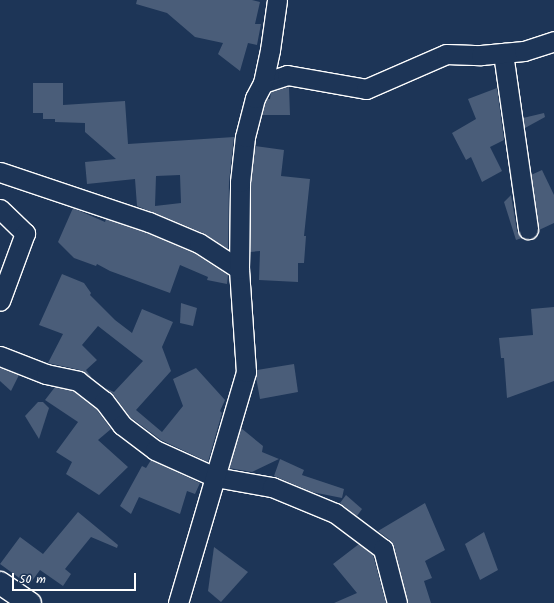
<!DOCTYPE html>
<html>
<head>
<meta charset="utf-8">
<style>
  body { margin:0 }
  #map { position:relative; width:554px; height:603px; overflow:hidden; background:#1d3557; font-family:Kalam,sans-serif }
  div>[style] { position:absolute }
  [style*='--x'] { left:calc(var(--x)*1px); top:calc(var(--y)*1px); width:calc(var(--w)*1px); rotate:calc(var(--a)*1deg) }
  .building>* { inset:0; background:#4a5d79 }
  .roads { filter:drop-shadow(1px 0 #fff) drop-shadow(-1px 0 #fff) drop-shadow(0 1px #fff) drop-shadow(0 -1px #fff) }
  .minor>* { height:19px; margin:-9.5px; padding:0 9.5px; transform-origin:9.5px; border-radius:9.5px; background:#1d3557 }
  .trunk>* { height:22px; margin:-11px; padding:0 11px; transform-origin:11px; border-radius:11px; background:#1d3557 }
  span { translate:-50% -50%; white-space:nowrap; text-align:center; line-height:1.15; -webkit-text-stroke:3px #1d3557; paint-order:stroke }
  .scale { position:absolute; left:12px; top:573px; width:124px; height:18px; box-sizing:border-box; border:2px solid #fff; border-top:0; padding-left:5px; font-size:12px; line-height:14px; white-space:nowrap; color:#fff; -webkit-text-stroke:3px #1d3557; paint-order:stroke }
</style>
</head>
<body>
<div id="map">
  <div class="building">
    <i style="clip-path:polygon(137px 0,252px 0,260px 2px,255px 24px,261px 24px,257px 45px,248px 43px,240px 71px,218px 54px,223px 43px,195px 37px,167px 13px,136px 4px)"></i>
    <i style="clip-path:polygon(evenodd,33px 83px,63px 83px,63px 105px,125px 101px,128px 144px,234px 137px,229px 182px,228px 249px,203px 233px,137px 206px,135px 179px,87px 184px,85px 162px,116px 159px,85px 132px,85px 123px,55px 122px,55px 119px,43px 119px,43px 113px,33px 113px,33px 83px,180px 175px,181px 203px,155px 206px,156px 176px,180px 175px)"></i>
    <i style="clip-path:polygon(289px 87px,290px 115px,262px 115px,265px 102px,267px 99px,270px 99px,271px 92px)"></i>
    <i style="clip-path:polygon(497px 88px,504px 140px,490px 147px,502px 171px,482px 182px,471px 157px,466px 160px,452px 133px,476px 119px,468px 99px)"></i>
    <i style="clip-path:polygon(544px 113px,545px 117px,525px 128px,523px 118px)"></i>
    <i style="clip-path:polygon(255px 146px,284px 150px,281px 176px,310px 179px,304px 236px,306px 236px,304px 263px,298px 263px,298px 282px,259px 280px,260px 251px,250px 252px,251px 183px)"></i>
    <i style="clip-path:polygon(542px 170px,554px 195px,554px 223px,539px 230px,531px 175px)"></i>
    <i style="clip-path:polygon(511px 195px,517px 231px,522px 238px,516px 240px,504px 202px)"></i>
    <i style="clip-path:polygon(73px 208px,105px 222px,106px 219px,145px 232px,194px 253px,228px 275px,227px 284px,207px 280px,208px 277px,180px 265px,170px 293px,110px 271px,97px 264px,96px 266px,74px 258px,58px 242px)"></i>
    <i style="clip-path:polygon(62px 274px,84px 283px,91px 293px,90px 295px,115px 320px,132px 333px,142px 309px,173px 322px,162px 347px,171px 371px,136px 410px,162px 432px,183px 406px,173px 379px,196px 368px,225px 400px,220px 411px,222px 413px,208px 462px,161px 440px,130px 417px,113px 394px,105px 388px,114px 392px,143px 361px,98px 326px,82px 345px,97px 360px,86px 370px,92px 378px,80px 370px,48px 363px,63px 334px,39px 325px)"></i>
    <i style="clip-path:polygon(181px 303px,197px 308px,193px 326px,180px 323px)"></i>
    <i style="clip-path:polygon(554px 307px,554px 381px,507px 398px,504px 358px,501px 358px,499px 338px,533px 335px,531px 309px)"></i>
    <i style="clip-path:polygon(294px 364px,298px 392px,260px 399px,256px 377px,257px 370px)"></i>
    <i style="clip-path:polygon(0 368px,19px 375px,11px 391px,0 381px)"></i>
    <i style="clip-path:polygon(55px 387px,73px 391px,96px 409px,111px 429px,98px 440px,128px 467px,99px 495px,66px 474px,72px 462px,56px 452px,78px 422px,45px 400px)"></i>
    <i style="clip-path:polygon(38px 402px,43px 402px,49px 408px,39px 439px,25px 416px)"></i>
    <i style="clip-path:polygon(241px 428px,263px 446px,262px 452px,279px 459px,252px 472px,229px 468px)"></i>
    <i style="clip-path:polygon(280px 459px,304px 470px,302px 475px,344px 489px,342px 498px,312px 492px,274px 476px)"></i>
    <i style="clip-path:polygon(151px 460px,200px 483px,195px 494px,187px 491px,180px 514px,139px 497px,131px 514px,120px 506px,142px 466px,146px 468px)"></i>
    <i style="clip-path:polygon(346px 495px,362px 509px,357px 516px,340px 503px)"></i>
    <i style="clip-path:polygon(425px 503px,445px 550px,425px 561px,432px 578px,424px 581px,431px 603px,408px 603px,394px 546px,390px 540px,378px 531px)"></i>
    <i style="clip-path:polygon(78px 512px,118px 545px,117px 548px,91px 537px,65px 569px,71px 574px,63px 586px,40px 570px,29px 585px,0 564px,20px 537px,43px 554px)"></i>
    <i style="clip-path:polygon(484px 532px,498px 570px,480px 580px,465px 544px)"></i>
    <i style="clip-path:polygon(359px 544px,373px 555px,386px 603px,334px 603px,357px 593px,333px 564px)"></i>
    <i style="clip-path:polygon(214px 547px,248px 572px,221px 602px,208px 591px)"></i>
  </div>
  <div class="roads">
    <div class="minor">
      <i style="--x:503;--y:53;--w:178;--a:81.9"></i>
      <i style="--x:263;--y:83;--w:25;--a:-18"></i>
      <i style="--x:287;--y:75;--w:80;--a:10"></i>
      <i style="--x:366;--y:89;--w:87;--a:-23.6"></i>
      <i style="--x:446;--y:54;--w:35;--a:2"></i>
      <i style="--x:481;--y:55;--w:43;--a:-5.3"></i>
      <i style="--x:524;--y:51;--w:32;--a:-18"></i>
      <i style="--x:0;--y:172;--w:157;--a:18.6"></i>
      <i style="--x:149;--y:222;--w:54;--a:22.8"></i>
      <i style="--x:199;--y:243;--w:48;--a:33"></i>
      <i style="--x:0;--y:209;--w:35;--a:44"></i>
      <i style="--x:25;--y:233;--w:72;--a:110.2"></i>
      <i style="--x:0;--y:356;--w:49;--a:21.4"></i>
      <i style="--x:46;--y:374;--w:33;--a:12"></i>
      <i style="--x:78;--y:381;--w:33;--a:38"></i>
      <i style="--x:104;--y:401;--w:30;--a:53"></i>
      <i style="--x:122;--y:425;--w:41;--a:37.1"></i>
      <i style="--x:155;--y:450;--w:66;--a:24.2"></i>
      <i style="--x:215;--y:477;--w:58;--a:10"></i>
      <i style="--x:272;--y:487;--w:68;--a:22.4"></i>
      <i style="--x:335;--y:513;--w:60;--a:36.9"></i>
      <i style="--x:383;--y:549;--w:56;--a:75.5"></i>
      <i style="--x:178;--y:603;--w:241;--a:-73.6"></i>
      <i style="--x:246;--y:372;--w:103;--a:-93.9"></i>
      <i style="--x:239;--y:269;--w:87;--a:-89.3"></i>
      <i style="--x:240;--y:182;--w:45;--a:-83.7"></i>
      <i style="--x:245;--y:137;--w:40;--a:-75.6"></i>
      <i style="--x:255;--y:98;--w:17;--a:-62"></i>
      <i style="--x:263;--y:83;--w:34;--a:-78"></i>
      <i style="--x:270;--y:50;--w:50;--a:-82"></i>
    </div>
    <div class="trunk">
      <i style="--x:0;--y:583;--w:36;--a:34"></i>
    </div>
  </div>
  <div class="scale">50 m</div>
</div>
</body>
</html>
